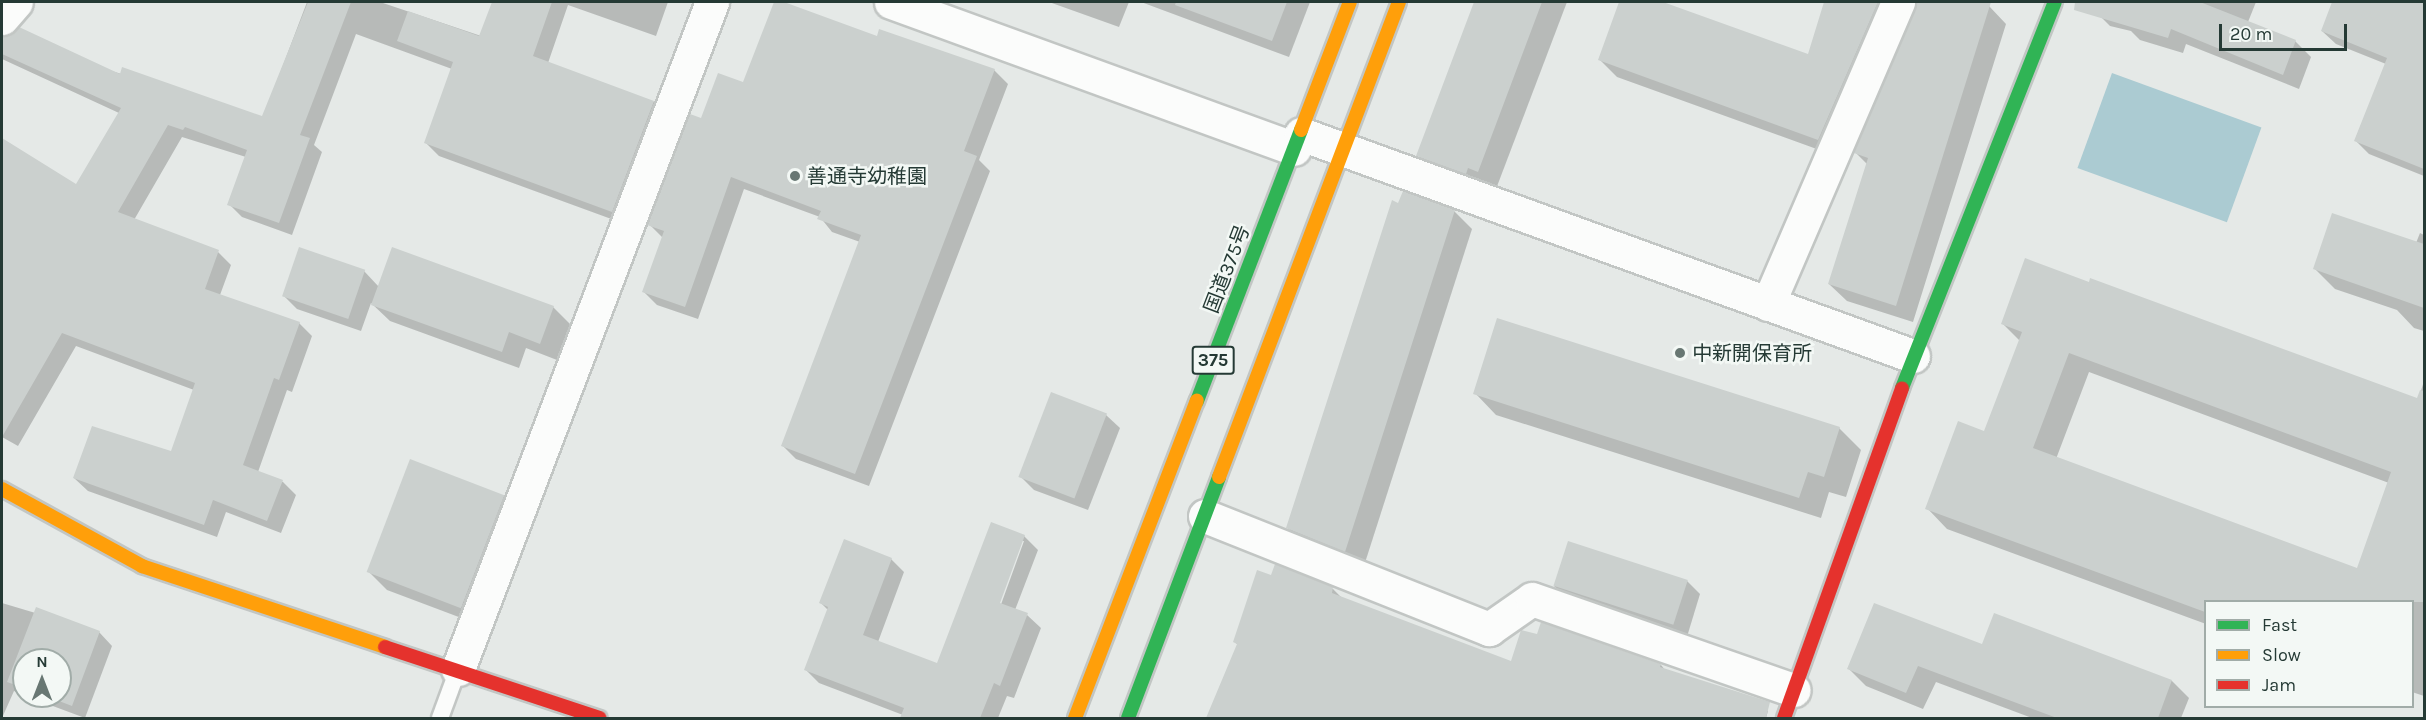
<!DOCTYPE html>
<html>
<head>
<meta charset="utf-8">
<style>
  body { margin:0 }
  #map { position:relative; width:2426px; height:720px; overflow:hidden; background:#e5e9e7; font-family:Karla,"Noto Sans JP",sans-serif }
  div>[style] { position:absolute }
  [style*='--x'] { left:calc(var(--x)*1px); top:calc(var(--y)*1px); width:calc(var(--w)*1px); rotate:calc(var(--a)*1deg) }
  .water>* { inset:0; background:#abcbd2; transform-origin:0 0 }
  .shadow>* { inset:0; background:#0003 }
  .building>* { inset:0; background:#cbd0ce; transform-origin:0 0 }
  .roads { filter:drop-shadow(2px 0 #c2c6c4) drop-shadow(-2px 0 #c2c6c4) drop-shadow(0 2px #c2c6c4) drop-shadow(0 -2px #c2c6c4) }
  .lane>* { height:16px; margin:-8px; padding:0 8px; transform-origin:8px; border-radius:8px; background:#fbfcfb }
  .street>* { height:33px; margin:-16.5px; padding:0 16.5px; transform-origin:16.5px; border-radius:16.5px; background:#fbfcfb }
  .fast>* { height:14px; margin:-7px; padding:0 7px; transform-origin:7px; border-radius:7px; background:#30b455 }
  .slow>* { height:14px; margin:-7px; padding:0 7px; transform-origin:7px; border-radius:7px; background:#ff9f0a }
  .jam>* { height:14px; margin:-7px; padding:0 7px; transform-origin:7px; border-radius:7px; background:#e5322d }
  .dots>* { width:16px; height:16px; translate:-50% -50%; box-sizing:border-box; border:3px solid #f3f8f5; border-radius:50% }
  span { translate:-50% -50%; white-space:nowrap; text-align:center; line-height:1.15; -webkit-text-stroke:5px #f3f8f5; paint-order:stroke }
  .shield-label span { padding:2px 4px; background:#f3f8f5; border:2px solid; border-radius:4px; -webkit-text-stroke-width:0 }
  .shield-label { font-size:18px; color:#253a35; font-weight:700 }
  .poi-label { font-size:20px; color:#253a35 }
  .left { translate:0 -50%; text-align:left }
  .street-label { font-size:20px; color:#253a35 }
  .frame { position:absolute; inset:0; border:3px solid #253a35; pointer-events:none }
  .legend { position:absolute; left:2204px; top:600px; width:210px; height:108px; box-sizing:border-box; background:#f3f8f5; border:2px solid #a1aca8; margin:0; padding:8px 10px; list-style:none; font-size:18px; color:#253a35 }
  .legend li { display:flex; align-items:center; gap:12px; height:30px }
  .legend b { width:30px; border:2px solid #a1aca8 }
  .north { position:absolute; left:12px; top:648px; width:60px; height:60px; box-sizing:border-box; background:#f3f8f5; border:2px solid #a1aca8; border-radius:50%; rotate:0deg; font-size:16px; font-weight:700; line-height:24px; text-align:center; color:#253a35 }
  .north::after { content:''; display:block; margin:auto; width:21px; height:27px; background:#687773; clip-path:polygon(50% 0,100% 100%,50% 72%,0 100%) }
  .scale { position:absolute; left:2219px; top:24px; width:128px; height:27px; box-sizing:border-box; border:3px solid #253a35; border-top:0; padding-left:8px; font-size:18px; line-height:21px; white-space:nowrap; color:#253a35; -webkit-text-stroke:4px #f3f8f5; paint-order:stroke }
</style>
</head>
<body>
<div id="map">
  <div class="water">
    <i style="left:2112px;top:73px;width:159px;height:101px;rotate:20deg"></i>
  </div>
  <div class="shadow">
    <i style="clip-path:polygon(307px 2px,380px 2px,499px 42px,514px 2px,668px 2px,656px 36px,568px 5px,548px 63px,654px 102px,667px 115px,625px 224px,439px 156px,426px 143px,452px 69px,356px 34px,314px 145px,322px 152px,292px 235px,242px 217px,229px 204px,246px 157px,182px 137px,134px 220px,218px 252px,231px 265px,220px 295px,299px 323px,312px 336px,292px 392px,287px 390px,258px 472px,283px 482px,296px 495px,281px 533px,226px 512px,217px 537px,88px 491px,74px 478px,172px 453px,194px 390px,76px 346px,18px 446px,2px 437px,2px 335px,7px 327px,2px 324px,2px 139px,77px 186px,119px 113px,2px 59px,2px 37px,263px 118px)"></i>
    <i style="clip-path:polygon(775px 2px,877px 38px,994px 70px,1008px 84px,979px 160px,990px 171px,869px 486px,796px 459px,783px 446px,860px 242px,832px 232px,820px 217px,744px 189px,698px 319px,657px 305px,644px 292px,663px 238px,649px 224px,702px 120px,744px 84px)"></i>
    <i style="clip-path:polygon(1049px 2px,1129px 2px,1119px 27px)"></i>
    <i style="clip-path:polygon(1141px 2px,1310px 2px,1289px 57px)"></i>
    <i style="clip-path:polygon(1476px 2px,1567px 2px,1496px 189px,1436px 174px,1418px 155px)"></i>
    <i style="clip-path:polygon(1621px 2px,1659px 2px,1809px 56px,1826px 2px,1886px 2px,1836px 156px,1617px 77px,1599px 59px)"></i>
    <i style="clip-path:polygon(1926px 2px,1973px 2px,1989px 6px,2006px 24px,1913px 322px,1847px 301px,1829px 284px,1868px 165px,1855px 152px)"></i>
    <i style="clip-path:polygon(2095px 2px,2256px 2px,2248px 22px,2295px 41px,2311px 57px,2299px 89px,2186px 44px,2183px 53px,2140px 40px,2131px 31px,2110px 26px,2094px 10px)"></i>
    <i style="clip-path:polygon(2334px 2px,2424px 2px,2424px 176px,2369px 154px,2355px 140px,2386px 64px,2336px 44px,2322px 31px)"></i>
    <i style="clip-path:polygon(1454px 211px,1472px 229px,1363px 569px,1306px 546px,1288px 528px)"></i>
    <i style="clip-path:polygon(2420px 233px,2424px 235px,2424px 331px,2414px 328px,2397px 310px,2335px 289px,2315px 269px,2416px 243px)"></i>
    <i style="clip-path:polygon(364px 271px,379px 287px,553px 307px,570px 324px,557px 360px,526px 348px,519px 368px,390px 321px,371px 303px,361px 331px,297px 309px,283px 295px)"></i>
    <i style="clip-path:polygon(evenodd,2003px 324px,2418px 400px,2424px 381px,2424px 696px,2412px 692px,2412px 602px,2206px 602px,2206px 624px,1947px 529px,1927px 508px,1985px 433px,2020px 341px,2003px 324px,2089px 372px,2389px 483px,2358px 570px,2056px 459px,2089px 372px)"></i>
    <i style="clip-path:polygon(1475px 393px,1839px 428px,1861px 450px,1846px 497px,1829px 492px,1821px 518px,1496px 415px)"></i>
    <i style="clip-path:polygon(1106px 415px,1120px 428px,1088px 510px,1034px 490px,1021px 477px)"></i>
    <i style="clip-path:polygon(504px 496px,522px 514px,480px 625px,387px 590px,369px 572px)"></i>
    <i style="clip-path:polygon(evenodd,1024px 536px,1038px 550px,1015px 610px,1027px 615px,1041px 628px,1014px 698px,1007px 696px,998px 718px,902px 718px,903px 715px,819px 683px,806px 670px,828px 610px,821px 603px,891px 559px,904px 572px,878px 642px,938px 665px,1024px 536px,1021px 541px,1024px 541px,999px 610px,996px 609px,1021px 541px)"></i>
    <i style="clip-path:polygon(1272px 577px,1333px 589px,1343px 599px,1512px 663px,1661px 665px,1666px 671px,1768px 711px,1766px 718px,1208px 718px,1238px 645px,1235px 642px)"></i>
    <i style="clip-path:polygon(1687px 581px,1700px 594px,1686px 640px,1568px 599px,1554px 586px)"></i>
    <i style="clip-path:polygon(2px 603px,99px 632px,112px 646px,85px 718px,26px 696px,60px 696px,60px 660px,24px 660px,24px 695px,14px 691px,2px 718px)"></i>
    <i style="clip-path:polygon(1995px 615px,2172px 681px,2189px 698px,2181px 718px,2032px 718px,1936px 682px,1923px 709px,1866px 686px,1849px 669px,1983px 646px)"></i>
  </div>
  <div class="building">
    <i style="clip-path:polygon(308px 2px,351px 2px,300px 135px,310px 138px,279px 223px,227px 205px,247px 150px,185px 127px,183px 130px,168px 125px,118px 212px,219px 250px,205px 289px,300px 322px,279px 380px,274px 378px,243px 465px,283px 480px,267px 521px,213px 500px,204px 525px,73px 478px,92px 426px,171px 451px,195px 383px,62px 333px,2px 437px,2px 138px,76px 184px,121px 108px,2px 54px,2px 36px,19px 27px,120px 74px,122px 67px,262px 116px)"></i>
    <i style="clip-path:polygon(492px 2px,552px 2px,533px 56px,654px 101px,612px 212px,424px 143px,453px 62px,397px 41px,408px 11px,479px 36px)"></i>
    <i style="clip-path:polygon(774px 2px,784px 2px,877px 36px,879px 29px,995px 69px,964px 151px,977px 156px,855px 474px,781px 446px,861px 235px,817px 219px,821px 211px,731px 177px,685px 307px,642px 292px,664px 231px,647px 225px,690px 114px,701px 118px,718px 73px,743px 82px)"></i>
    <i style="clip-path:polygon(1176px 2px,1287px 2px,1272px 41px,1175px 5px)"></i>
    <i style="clip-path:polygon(1474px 2px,1542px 2px,1478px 172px,1468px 168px,1466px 174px,1416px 156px)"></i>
    <i style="clip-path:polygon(1619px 2px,1663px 2px,1808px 54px,1824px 2px,1878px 2px,1818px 140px,1598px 60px)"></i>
    <i style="clip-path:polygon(1916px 2px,1991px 2px,1896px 306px,1828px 284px,1868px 158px,1854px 153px)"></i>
    <i style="clip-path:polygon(2075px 2px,2200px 2px,2296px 40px,2283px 75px,2171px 29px,2168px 38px,2074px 10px)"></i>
    <i style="clip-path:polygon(2332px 2px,2424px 2px,2424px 169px,2354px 141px,2387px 58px,2321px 31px)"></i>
    <i style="clip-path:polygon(1403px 191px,1455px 210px,1345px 552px,1286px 528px,1392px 200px,1398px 203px)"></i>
    <i style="clip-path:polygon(2332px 213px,2424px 244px,2424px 308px,2313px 269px)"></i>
    <i style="left:299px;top:247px;width:70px;height:52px;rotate:19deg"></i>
    <i style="clip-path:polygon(392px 247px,554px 306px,540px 344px,509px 332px,502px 352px,371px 305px)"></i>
    <i style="clip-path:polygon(evenodd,2025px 258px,2089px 282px,2090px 278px,2417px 398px,2420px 390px,2424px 391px,2424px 602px,2205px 602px,2205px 612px,1925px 509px,1958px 421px,1984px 431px,2022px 332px,2001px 324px,2025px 258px,2069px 353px,2391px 472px,2357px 568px,2033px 448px,2069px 353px)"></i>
    <i style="clip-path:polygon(1497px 318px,1840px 427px,1824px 477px,1808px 472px,1799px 498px,1473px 394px)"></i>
    <i style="left:1051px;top:392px;width:60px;height:91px;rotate:21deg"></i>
    <i style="left:410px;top:459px;width:101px;height:121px;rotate:21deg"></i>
    <i style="clip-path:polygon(991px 522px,1025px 535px,1000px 603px,1028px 613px,1000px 686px,994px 683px,980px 718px,900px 718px,904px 708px,804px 670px,828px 607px,819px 603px,844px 539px,892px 558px,863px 635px,937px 663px)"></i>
    <i style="left:1568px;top:541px;width:126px;height:47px;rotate:18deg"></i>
    <i style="clip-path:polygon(1275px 564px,1333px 587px,1332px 593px,1511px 661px,1521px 630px,1537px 634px,1541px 622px,1661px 664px,1660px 667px,1770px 702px,1766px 718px,1206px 718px,1237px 644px,1233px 642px,1257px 570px,1271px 575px)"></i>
    <i style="clip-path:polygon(1874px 603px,1982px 644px,1994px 613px,2172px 680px,2158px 718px,2057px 718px,1918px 666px,1906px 693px,1847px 669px)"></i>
    <i style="clip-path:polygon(36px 607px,100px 631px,72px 706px,46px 696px,60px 696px,60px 660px,24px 660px,24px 688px,7px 682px)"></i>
  </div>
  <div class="roads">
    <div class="lane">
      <i style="--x:440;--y:718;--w:52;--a:-69.8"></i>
    </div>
    <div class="street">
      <i style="--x:891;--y:2;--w:429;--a:20"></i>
      <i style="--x:2;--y:18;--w:21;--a:-49"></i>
      <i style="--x:1301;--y:134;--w:651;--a:19.94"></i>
      <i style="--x:1768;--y:304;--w:329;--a:-66.7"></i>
      <i style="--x:1205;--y:516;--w:306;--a:21.7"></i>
      <i style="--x:1489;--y:629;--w:52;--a:-34.9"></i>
      <i style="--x:1532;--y:599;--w:277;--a:19.2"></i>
      <i style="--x:458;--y:669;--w:714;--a:-69.15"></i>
    </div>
    <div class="fast">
      <i style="--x:1902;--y:388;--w:415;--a:-68.4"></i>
      <i style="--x:1197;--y:401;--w:290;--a:-69"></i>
      <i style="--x:1128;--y:718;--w:258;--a:-69.3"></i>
    </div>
    <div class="slow">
      <i style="--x:1301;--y:130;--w:137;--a:-69.1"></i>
      <i style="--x:1219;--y:477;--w:508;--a:-69.25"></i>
      <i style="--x:2;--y:489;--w:160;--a:28.8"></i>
      <i style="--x:142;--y:566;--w:256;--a:18.4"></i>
      <i style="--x:1075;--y:718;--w:340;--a:-69"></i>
    </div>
    <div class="jam">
      <i style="--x:385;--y:647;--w:226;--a:18.3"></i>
      <i style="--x:1784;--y:718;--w:350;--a:-70.3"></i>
    </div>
  </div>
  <div class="dots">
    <i style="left:795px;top:176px;background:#687773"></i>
    <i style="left:1680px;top:353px;background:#687773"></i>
  </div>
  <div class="shield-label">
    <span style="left:1213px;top:360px">375</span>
  </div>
  <div class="poi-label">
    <span class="left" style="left:807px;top:176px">善通寺幼稚園</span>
    <span class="left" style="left:1692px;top:353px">中新開保育所</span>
  </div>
  <div class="street-label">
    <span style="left:1227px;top:269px;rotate:-69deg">国道375号</span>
  </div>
  <div class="frame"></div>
  <ul class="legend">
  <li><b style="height:8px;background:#30b455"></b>Fast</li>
  <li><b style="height:8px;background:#ff9f0a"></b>Slow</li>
  <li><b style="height:8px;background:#e5322d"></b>Jam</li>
  </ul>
  <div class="north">N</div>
  <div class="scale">20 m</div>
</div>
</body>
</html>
